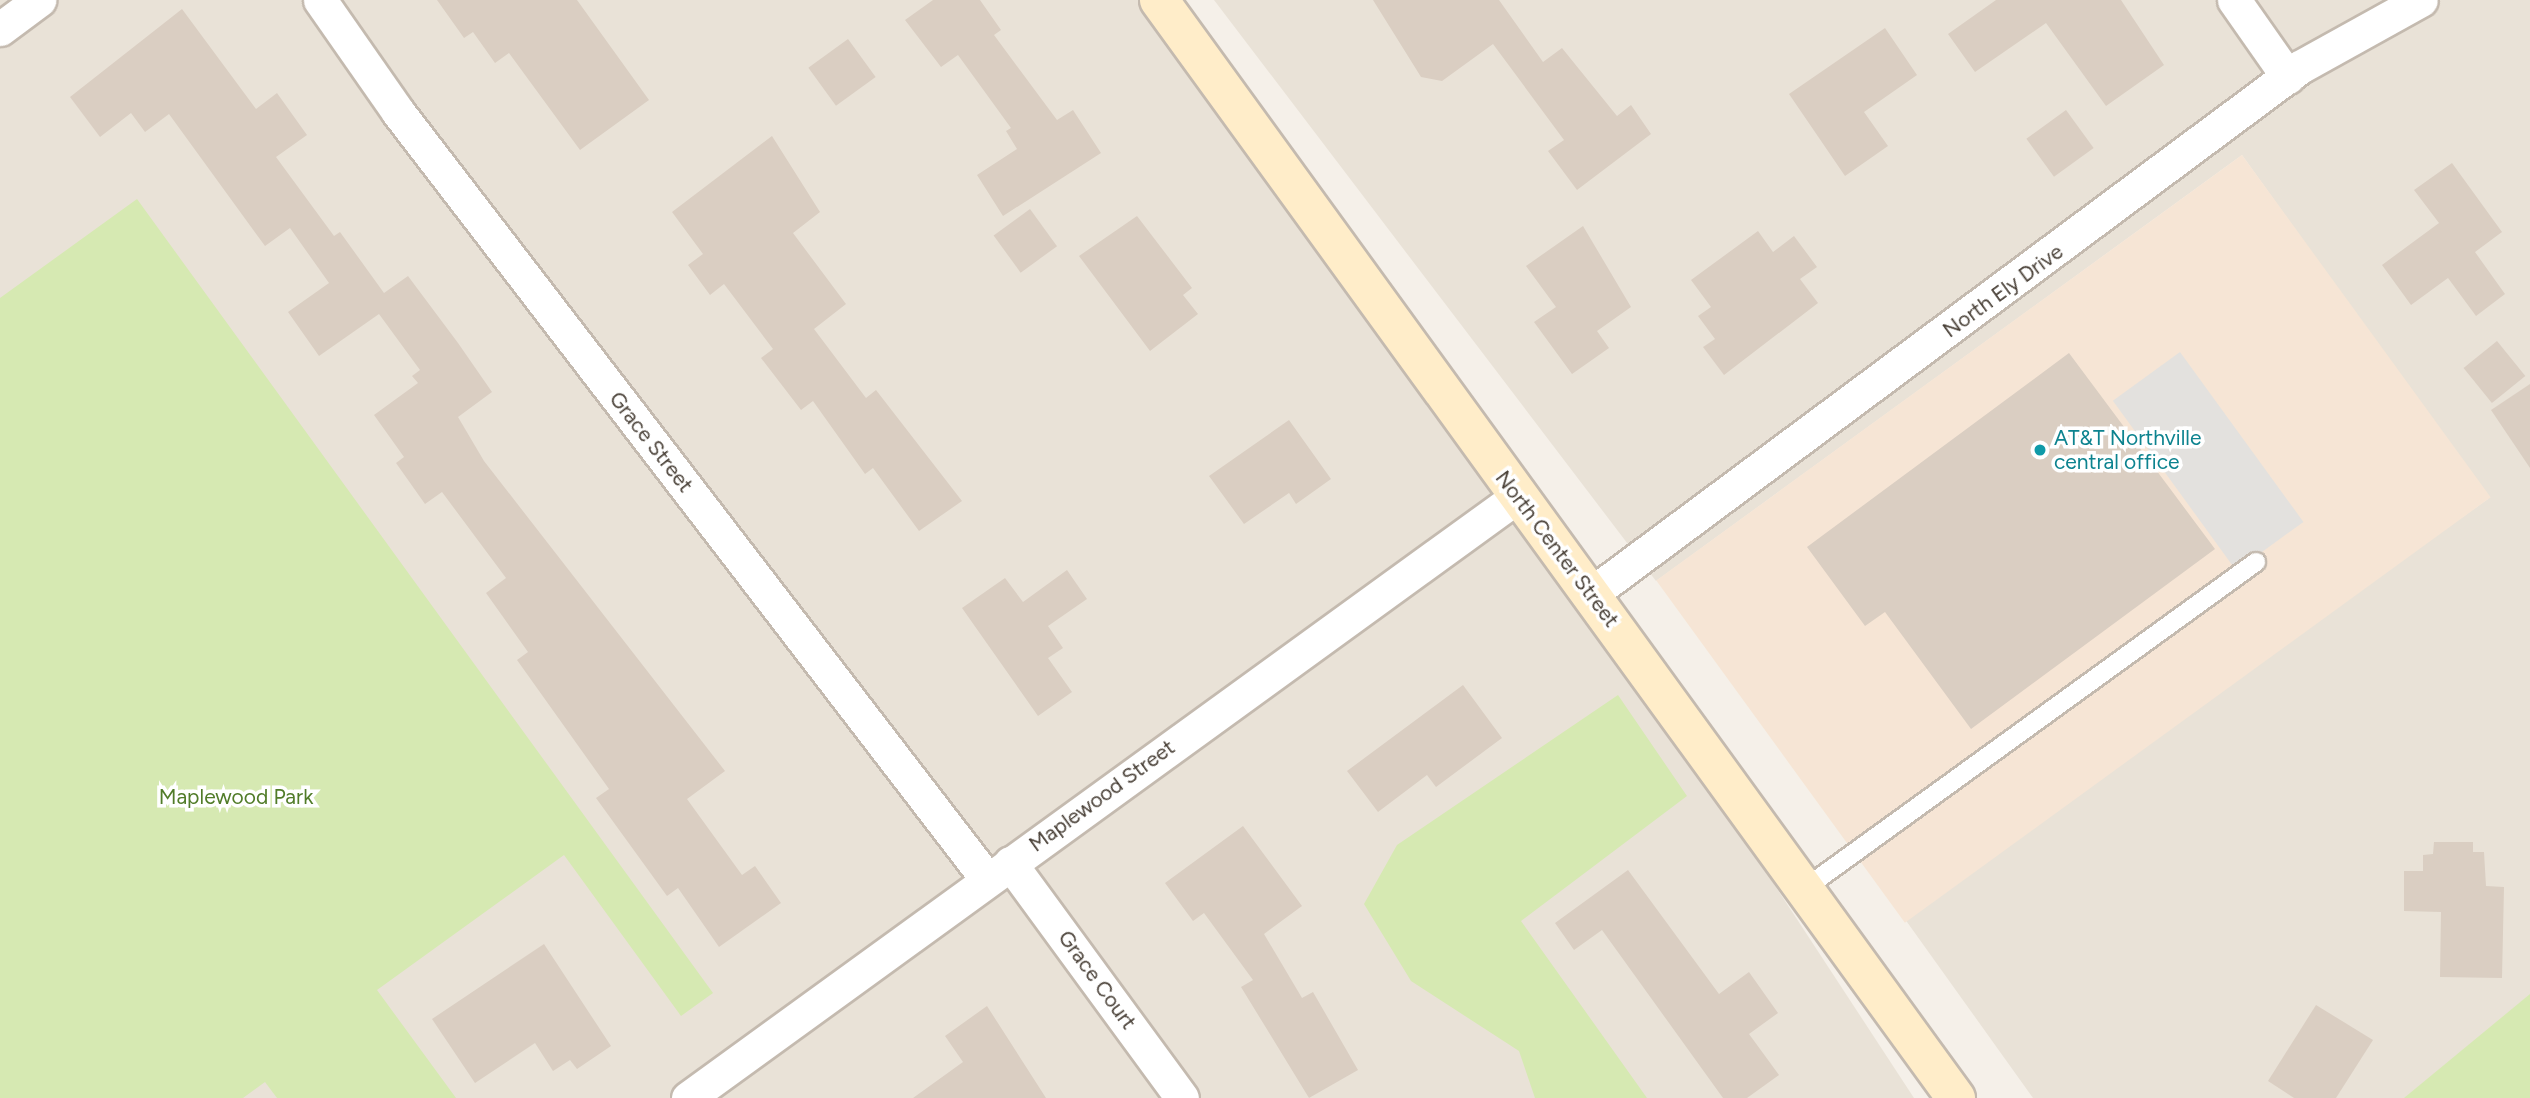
<!DOCTYPE html>
<html>
<head>
<meta charset="utf-8">
<style>
  body { margin:0 }
  #map { position:relative; width:2530px; height:1098px; overflow:hidden; background:#f5f0e9; font-family:Figtree,sans-serif }
  div>[style] { position:absolute }
  [style*='--x'] { left:calc(var(--x)*1px); top:calc(var(--y)*1px); width:calc(var(--w)*1px); rotate:calc(var(--a)*1deg) }
  .residential>* { inset:0; background:#e9e2d7 }
  .commercial>* { inset:0; background:#f6e5d5; transform-origin:0 0 }
  .green>* { inset:0; background:#d6e9b2 }
  .parking>* { inset:0; background:#e3e1de; transform-origin:0 0 }
  .building>* { inset:0; background:#dacec2; transform-origin:0 0 }
  .roads { filter:drop-shadow(2px 0 #c4baaf) drop-shadow(-2px 0 #c4baaf) drop-shadow(0 2px #c4baaf) drop-shadow(0 -2px #c4baaf) }
  .lane>* { height:18px; margin:-9px; padding:0 9px; transform-origin:9px; border-radius:9px; background:#fff }
  .street>* { height:33px; margin:-16.5px; padding:0 16.5px; transform-origin:16.5px; border-radius:16.5px; background:#fff }
  .secondary>* { height:38px; margin:-19px; padding:0 19px; transform-origin:19px; border-radius:19px; background:#ffedc9 }
  .dots>* { width:19px; height:19px; translate:-50% -50%; box-sizing:border-box; border:4px solid #fff; border-radius:50% }
  span { translate:-50% -50%; white-space:nowrap; text-align:center; line-height:1.15; -webkit-text-stroke:7px #fff; paint-order:stroke }
  .street-label { font-size:21px; color:#494037 }
  .culture-label { font-size:21px; color:#0d838f }
  .left { translate:0 -50%; text-align:left }
  .park-label { font-size:21px; color:#517c29 }
</style>
</head>
<body>
<div id="map">
  <div class="residential">
    <i style="clip-path:polygon(0 0,1161px 0,1537px 522px,1914px 1098px,0 1098px)"></i>
    <i style="clip-path:polygon(1214px 0,2530px 0,2530px 1098px,2033px 1098px,1902px 915px,2488px 499px,2242px 155px,1656px 581px)"></i>
  </div>
  <div class="commercial">
    <i style="left:2242px;top:155px;width:423px;height:724px;rotate:54deg"></i>
  </div>
  <div class="green">
    <i style="clip-path:polygon(137px 199px,713px 993px,681px 1016px,564px 855px,377px 990px,456px 1098px,277px 1098px,265px 1082px,243px 1098px,0 1098px,0 298px)"></i>
    <i style="clip-path:polygon(1618px 695px,1687px 796px,1521px 921px,1647px 1098px,1535px 1098px,1519px 1051px,1411px 981px,1364px 904px,1397px 845px)"></i>
    <i style="clip-path:polygon(2530px 994px,2530px 1098px,2404px 1098px)"></i>
  </div>
  <div class="parking">
    <i style="left:2180px;top:352px;width:210px;height:83px;rotate:54deg"></i>
  </div>
  <div class="building">
    <i style="clip-path:polygon(437px 0,577px 0,649px 100px,580px 150px,509px 53px,495px 63px,473px 32px,464px 38px)"></i>
    <i style="clip-path:polygon(933px 0,980px 0,1001px 30px,994px 35px,1057px 120px,1073px 110px,1101px 153px,1003px 216px,977px 175px,1017px 149px,1006px 131px,1011px 128px,958px 55px,941px 67px,905px 20px)"></i>
    <i style="clip-path:polygon(1373px 0,1499px 0,1543px 62px,1562px 48px,1617px 116px,1631px 105px,1651px 134px,1577px 190px,1548px 151px,1564px 140px,1493px 44px,1442px 81px,1421px 77px)"></i>
    <i style="clip-path:polygon(1996px 0,2121px 0,2164px 65px,2106px 106px,2046px 23px,1975px 72px,1948px 34px)"></i>
    <i style="clip-path:polygon(182px 9px,256px 109px,277px 93px,307px 135px,276px 157px,334px 236px,340px 232px,384px 293px,408px 276px,458px 343px,492px 392px,458px 417px,484px 461px,725px 771px,687px 799px,742px 875px,755px 866px,781px 903px,719px 947px,678px 888px,667px 896px,596px 798px,609px 789px,517px 660px,528px 652px,486px 593px,506px 578px,442px 492px,425px 504px,396px 463px,404px 457px,374px 415px,418px 383px,412px 376px,420px 370px,379px 314px,319px 356px,288px 312px,329px 283px,290px 228px,265px 246px,169px 114px,145px 132px,131px 113px,100px 137px,70px 97px)"></i>
    <i style="clip-path:polygon(1885px 28px,1917px 75px,1864px 112px,1888px 146px,1845px 176px,1789px 94px)"></i>
    <i style="left:848px;top:39px;width:47px;height:49px;rotate:54deg"></i>
    <i style="left:2066px;top:110px;width:47px;height:49px;rotate:54deg"></i>
    <i style="clip-path:polygon(772px 136px,820px 212px,793px 233px,846px 304px,814px 329px,866px 398px,876px 390px,962px 501px,919px 531px,873px 468px,865px 474px,813px 401px,801px 410px,761px 358px,773px 349px,724px 284px,710px 295px,688px 265px,703px 254px,672px 212px)"></i>
    <i style="clip-path:polygon(2452px 163px,2502px 232px,2475px 252px,2505px 294px,2476px 316px,2448px 278px,2411px 305px,2382px 265px,2439px 223px,2414px 190px)"></i>
    <i style="left:1030px;top:209px;width:46px;height:45px;rotate:54deg"></i>
    <i style="clip-path:polygon(1137px 216px,1192px 288px,1183px 295px,1198px 314px,1150px 351px,1079px 256px)"></i>
    <i style="clip-path:polygon(1583px 226px,1631px 307px,1597px 331px,1609px 348px,1572px 374px,1534px 322px,1556px 307px,1526px 266px)"></i>
    <i style="clip-path:polygon(1758px 231px,1773px 252px,1794px 236px,1817px 267px,1800px 279px,1818px 303px,1724px 375px,1703px 347px,1715px 339px,1698px 316px,1711px 307px,1691px 280px)"></i>
    <i style="left:2497px;top:341px;width:45px;height:43px;rotate:51deg"></i>
    <i style="clip-path:polygon(2069px 353px,2215px 549px,1971px 729px,1885px 612px,1865px 626px,1807px 547px)"></i>
    <i style="clip-path:polygon(2530px 384px,2530px 468px,2491px 410px)"></i>
    <i style="clip-path:polygon(1289px 420px,1331px 479px,1296px 504px,1289px 493px,1244px 524px,1209px 476px)"></i>
    <i style="clip-path:polygon(1067px 570px,1087px 599px,1048px 626px,1063px 648px,1048px 658px,1072px 692px,1038px 716px,962px 608px,1005px 578px,1023px 602px)"></i>
    <i style="clip-path:polygon(1463px 685px,1502px 738px,1436px 787px,1427px 775px,1378px 812px,1347px 771px)"></i>
    <i style="clip-path:polygon(1243px 826px,1302px 906px,1264px 934px,1302px 998px,1313px 992px,1358px 1070px,1309px 1098px,1241px 987px,1253px 980px,1204px 913px,1193px 921px,1165px 883px)"></i>
    <i style="clip-path:polygon(2434px 842px,2473px 842px,2473px 852px,2484px 852px,2486px 886px,2504px 887px,2502px 978px,2440px 977px,2441px 912px,2404px 911px,2404px 871px,2423px 871px,2423px 855px,2433px 854px)"></i>
    <i style="clip-path:polygon(1628px 870px,1719px 994px,1749px 972px,1778px 1013px,1749px 1034px,1779px 1075px,1747px 1098px,1723px 1098px,1602px 930px,1574px 950px,1555px 923px)"></i>
    <i style="clip-path:polygon(544px 944px,611px 1046px,577px 1069px,570px 1060px,553px 1071px,535px 1043px,475px 1083px,432px 1019px)"></i>
    <i style="clip-path:polygon(2316px 1005px,2373px 1040px,2336px 1098px,2294px 1098px,2268px 1081px)"></i>
    <i style="clip-path:polygon(987px 1006px,1046px 1098px,913px 1098px,963px 1062px,945px 1036px)"></i>
  </div>
  <div class="roads">
    <div class="lane">
      <i style="--x:1804;--y:889;--w:558;--a:-35.88"></i>
    </div>
    <div class="street">
      <i style="--x:320;--y:0;--w:136;--a:55.1"></i>
      <i style="--x:398;--y:112;--w:967;--a:52.48"></i>
      <i style="--x:2234;--y:0;--w:94;--a:55"></i>
      <i style="--x:0;--y:29;--w:49;--a:-36.6"></i>
      <i style="--x:1591;--y:594;--w:883;--a:-36.62"></i>
      <i style="--x:2300;--y:67;--w:138;--a:-29"></i>
      <i style="--x:1010;--y:863;--w:291;--a:53.8"></i>
      <i style="--x:688;--y:1098;--w:1025;--a:-35.95"></i>
    </div>
    <div class="secondary">
      <i style="--x:1159;--y:0;--w:1357;--a:54.03"></i>
    </div>
  </div>
  <div class="dots">
    <i style="left:2040px;top:450px;background:#0f9aa8"></i>
  </div>
  <div class="street-label">
    <span style="left:2003px;top:291px;rotate:-36deg">North Ely Drive</span>
    <span style="left:651px;top:442px;rotate:52deg">Grace Street</span>
    <span style="left:1557px;top:549px;rotate:53deg">North Center Street</span>
    <span style="left:1102px;top:796px;rotate:-36deg">Maplewood Street</span>
    <span style="left:1097px;top:980px;rotate:54deg">Grace Court</span>
  </div>
  <div class="culture-label">
    <span class="left" style="left:2054px;top:450px">AT&amp;T Northville<br>central office</span>
  </div>
  <div class="park-label">
    <span style="left:236px;top:797px">Maplewood Park</span>
  </div>
</div>
</body>
</html>
